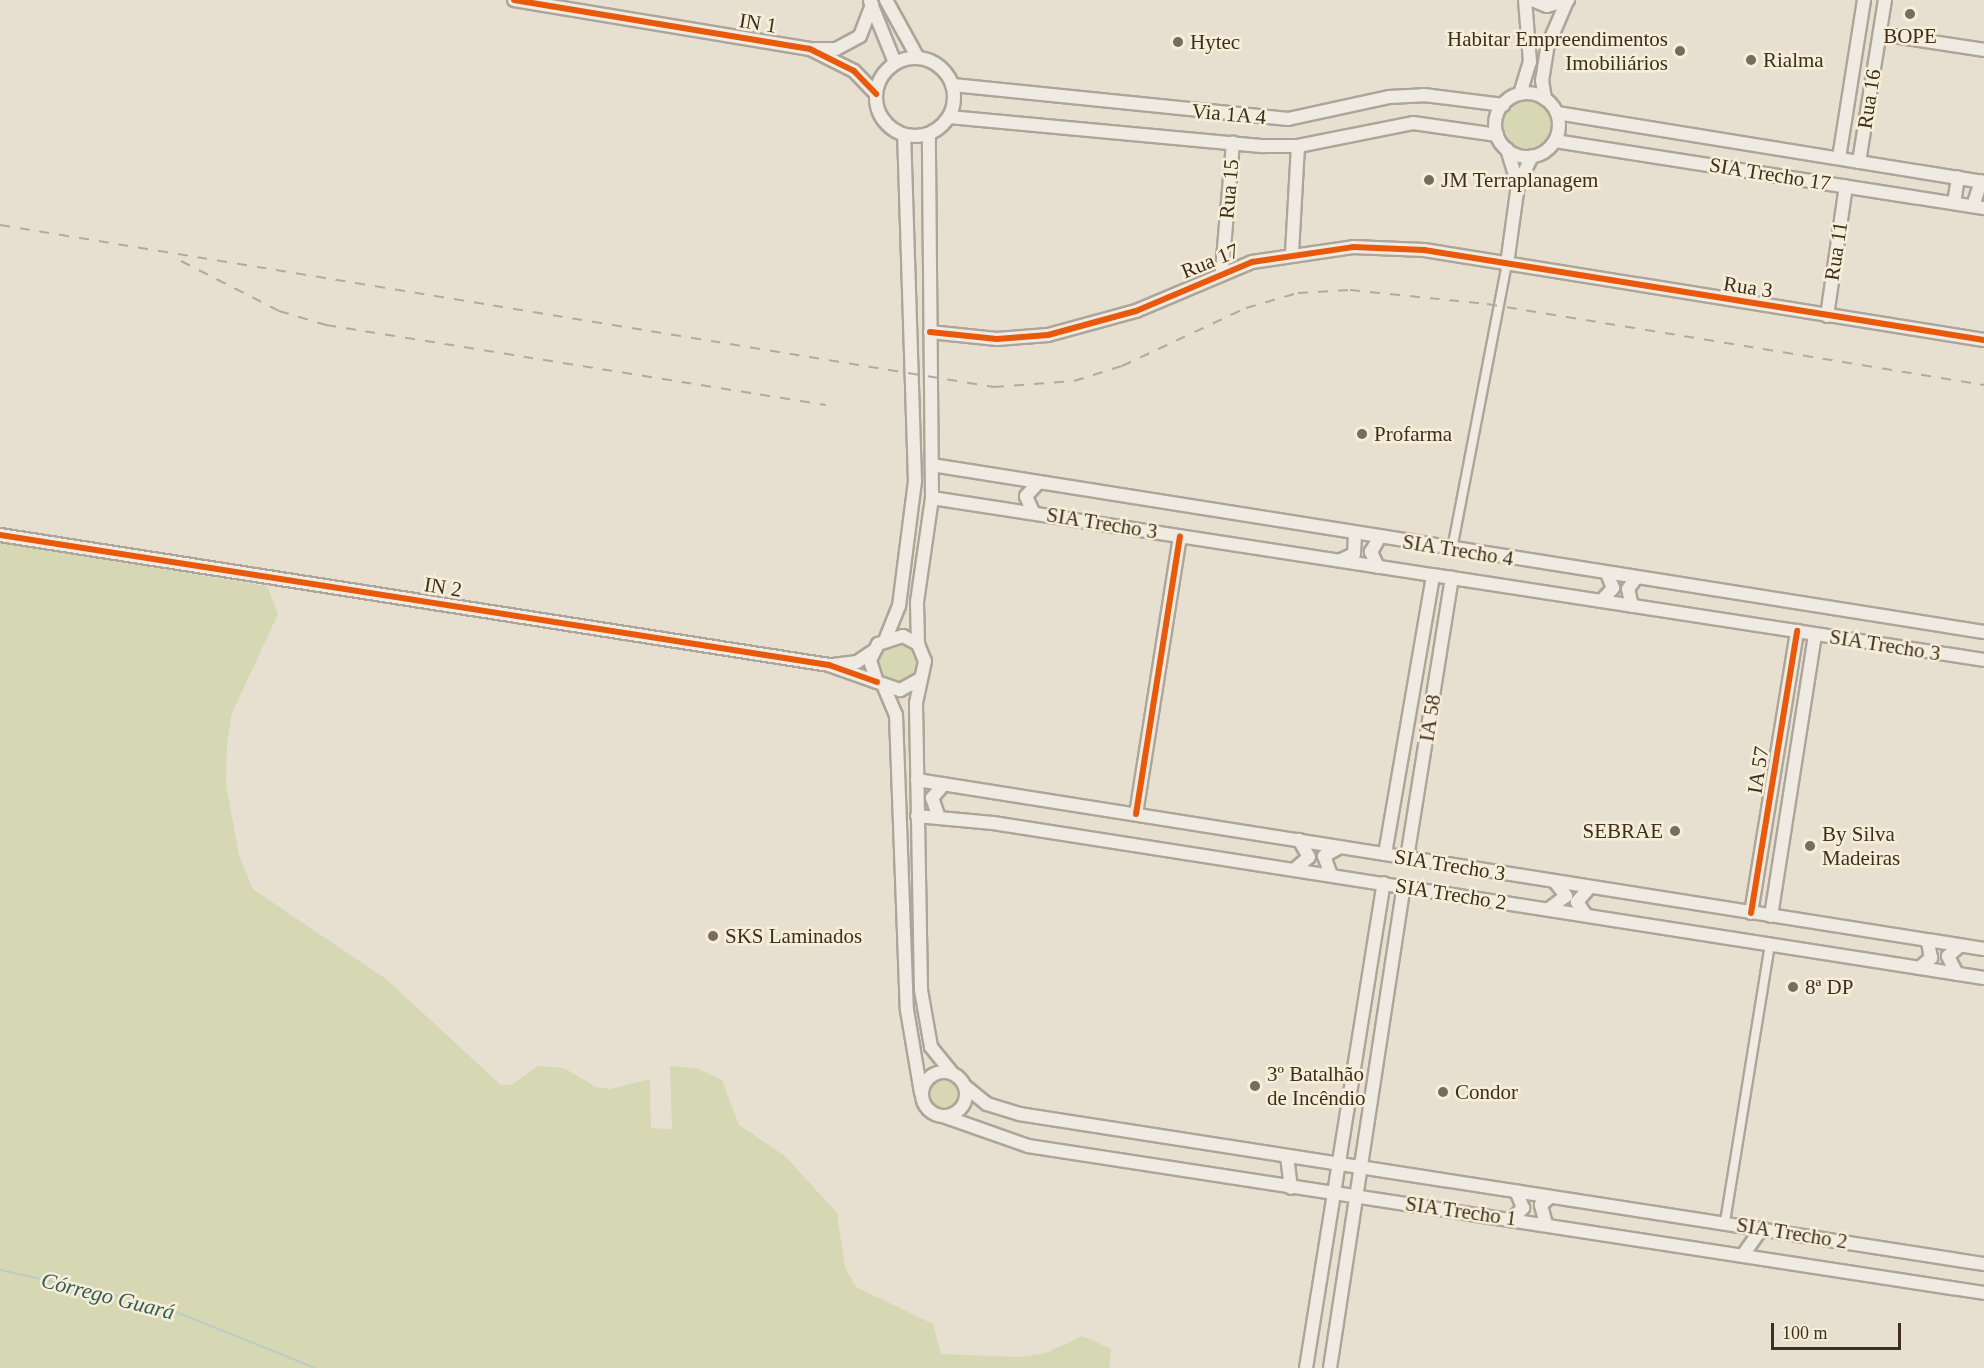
<!DOCTYPE html>
<html>
<head>
<meta charset="utf-8">
<style>
  body { margin:0 }
  #map { position:relative; width:1984px; height:1368px; overflow:hidden; background:#e7e0d1; font-family:"Times New Roman",serif }
  div>[style] { position:absolute }
  [style*='--x'] { left:calc(var(--x)*1px); top:calc(var(--y)*1px); width:calc(var(--w)*1px); rotate:calc(var(--a)*1deg) }
  .green>* { inset:0; background:#d6d7b3 }
  .round { border-radius:50% }
  .stream>* { height:2px; margin:-1px; padding:0 1px; transform-origin:1px; border-radius:1px; background:#bcccc2 }
  .roads { filter:drop-shadow(2px 0 #ada599) drop-shadow(-2px 0 #ada599) drop-shadow(0 2px #ada599) drop-shadow(0 -2px #ada599) }
  .street>* { height:8px; margin:-4px; padding:0 4px; transform-origin:4px; border-radius:4px; background:#efebe3 }
  .secondary>* { height:12px; margin:-6px; padding:0 6px; transform-origin:6px; border-radius:6px; background:#efebe3 }
  .secondary>.ring { margin:-6px; padding:0; box-sizing:content-box; background:none; border:12px solid #efebe3; border-radius:50% }
  .rail>* { height:2px; margin-top:-1px; transform-origin:0; background:repeating-linear-gradient(90deg,#afaaa2 0 10px,transparent 0 20px) }
  .cycleway>* { height:6px; margin:-3px; padding:0 3px; transform-origin:3px; border-radius:3px; background:#e8590c }
  .dots>* { width:16px; height:16px; translate:-50% -50%; box-sizing:border-box; border:3px solid #f7eed8; border-radius:50% }
  span { translate:-50% -50%; white-space:nowrap; text-align:center; line-height:1.15; -webkit-text-stroke:5px #f7eed8; paint-order:stroke }
  .street-label { font-size:21px; color:#3d2e20 }
  .poi-label { font-size:21px; color:#3d2e20 }
  .right { translate:-100% -50%; text-align:right }
  .left { translate:0 -50%; text-align:left }
  .water-label { font-size:22px; color:#2f5d5a; font-style:italic }
  .scale { position:absolute; left:1771px; top:1323px; width:130px; height:27px; box-sizing:border-box; border:3px solid #3d2e20; border-top:0; padding-left:8px; font-size:18px; line-height:21px; white-space:nowrap; color:#3d2e20; -webkit-text-stroke:4px #f7eed8; paint-order:stroke }
</style>
</head>
<body>
<div id="map">
  <div class="green">
    <i class="round" style="left:1501px;top:98px;width:54px;height:54px"></i>
    <i style="clip-path:polygon(0 543px,267px 586px,278px 614px,232px 713px,227px 742px,226px 784px,239px 856px,253px 889px,386px 979px,501px 1085px,511px 1085px,538px 1066px,564px 1068px,596px 1087px,610px 1089px,650px 1079px,651px 1128px,672px 1129px,670px 1066px,696px 1068px,722px 1080px,739px 1125px,785px 1156px,837px 1213px,845px 1267px,856px 1287px,933px 1324px,941px 1354px,1019px 1357px,1046px 1353px,1082px 1336px,1111px 1349px,1109px 1368px,0 1368px)"></i>
    <i class="round" style="left:878px;top:642px;width:40px;height:40px"></i>
    <i class="round" style="left:928px;top:1078px;width:32px;height:32px"></i>
  </div>
  <div class="stream">
    <i style="--x:0;--y:1270;--w:160;--a:12.3"></i>
    <i style="--x:156;--y:1304;--w:171;--a:21.9"></i>
  </div>
  <div class="roads">
    <div class="street">
      <i style="--x:1452;--y:549;--w:290;--a:-79.1"></i>
      <i style="--x:1725;--y:1222;--w:282;--a:-80.8"></i>
    </div>
    <div class="secondary">
      <i style="--x:514;--y:0;--w:300;--a:9.4"></i>
      <i style="--x:810;--y:49;--w:49;--a:26.6"></i>
      <i style="--x:854;--y:71;--w:32;--a:46"></i>
      <i style="--x:886;--y:0;--w:66;--a:61.1"></i>
      <i style="--x:1532;--y:0;--w:16;--a:22"></i>
      <i style="--x:1547;--y:6;--w:22;--a:-16"></i>
      <i style="--x:870;--y:1;--w:67;--a:68"></i>
      <i style="--x:1880;--y:34;--w:105;--a:8.7"></i>
      <i style="--x:815;--y:49;--w:21;--a:0"></i>
      <i style="--x:836;--y:49;--w:27;--a:-28"></i>
      <i style="--x:860;--y:36;--w:34;--a:-69"></i>
      <i class="ring" style="left:876px;top:58px;width:66px;height:66px"></i>
      <i style="--x:953;--y:85;--w:337;--a:5.8"></i>
      <i style="--x:1288;--y:119;--w:103;--a:-12.3"></i>
      <i style="--x:1389;--y:97;--w:35;--a:-3"></i>
      <i style="--x:1424;--y:95;--w:80;--a:7.2"></i>
      <i class="ring" style="left:1495px;top:93px;width:52px;height:52px"></i>
      <i style="--x:1520;--y:94;--w:34;--a:-73"></i>
      <i style="--x:1530;--y:62;--w:62;--a:-94.6"></i>
      <i style="--x:1545;--y:99;--w:18;--a:-99"></i>
      <i style="--x:1542;--y:81;--w:36;--a:-81"></i>
      <i style="--x:1548;--y:45;--w:48;--a:-66.6"></i>
      <i style="--x:1557;--y:113;--w:433;--a:9.2"></i>
      <i style="--x:949;--y:117;--w:316;--a:5.3"></i>
      <i style="--x:1264;--y:146;--w:34;--a:0"></i>
      <i style="--x:1298;--y:146;--w:117;--a:-11.3"></i>
      <i style="--x:1413;--y:123;--w:85;--a:8.1"></i>
      <i style="--x:1555;--y:141;--w:434;--a:8.9"></i>
      <i style="--x:1507;--y:149;--w:38;--a:73"></i>
      <i style="--x:1839;--y:158;--w:160;--a:-81"></i>
      <i style="--x:1859;--y:162;--w:164;--a:-80.9"></i>
      <i style="--x:1954;--y:203;--w:26;--a:-81"></i>
      <i style="--x:1973;--y:206;--w:26;--a:-72"></i>
      <i style="--x:1292;--y:253;--w:107;--a:-86.8"></i>
      <i style="--x:1507;--y:264;--w:80;--a:-82.1"></i>
      <i style="--x:1518;--y:185;--w:32;--a:-64"></i>
      <i style="--x:1222;--y:271;--w:129;--a:-85.1"></i>
      <i style="--x:1827;--y:316;--w:131;--a:-81.7"></i>
      <i style="--x:930;--y:332;--w:67;--a:6"></i>
      <i style="--x:997;--y:339;--w:51;--a:-4.5"></i>
      <i style="--x:1048;--y:335;--w:91;--a:-15.3"></i>
      <i style="--x:1136;--y:311;--w:126;--a:-22.9"></i>
      <i style="--x:1252;--y:262;--w:102;--a:-8.4"></i>
      <i style="--x:1353;--y:247;--w:71;--a:2.4"></i>
      <i style="--x:1424;--y:250;--w:567;--a:9.13"></i>
      <i style="--x:932;--y:465;--w:1065;--a:9.02"></i>
      <i style="--x:932;--y:498;--w:1064;--a:8.75"></i>
      <i style="--x:1033;--y:512;--w:17;--a:-114"></i>
      <i style="--x:1026;--y:496;--w:19;--a:-47"></i>
      <i style="--x:0;--y:535;--w:839;--a:8.91"></i>
      <i style="--x:829;--y:665;--w:51;--a:19.5"></i>
      <i style="--x:1341;--y:560;--w:14;--a:-25"></i>
      <i style="--x:1354;--y:554;--w:20;--a:-87"></i>
      <i style="--x:1378;--y:567;--w:17;--a:-115"></i>
      <i style="--x:1371;--y:552;--w:16;--a:-60"></i>
      <i style="--x:1601;--y:601;--w:18;--a:-47"></i>
      <i style="--x:1613;--y:588;--w:16;--a:-112"></i>
      <i style="--x:1632;--y:606;--w:17;--a:-103"></i>
      <i style="--x:1628;--y:589;--w:14;--a:-54"></i>
      <i style="--x:886;--y:638;--w:35;--a:-68"></i>
      <i style="--x:899;--y:606;--w:126;--a:-82.7"></i>
      <i style="--x:915;--y:481;--w:346;--a:-91.8"></i>
      <i style="--x:918;--y:644;--w:42;--a:-91.4"></i>
      <i style="--x:917;--y:602;--w:105;--a:-81.8"></i>
      <i style="--x:932;--y:498;--w:364;--a:-90.5"></i>
      <i style="--x:833;--y:665;--w:24;--a:-7"></i>
      <i style="--x:857;--y:662;--w:18;--a:-34"></i>
      <i style="--x:920;--y:679;--w:23;--a:151"></i>
      <i style="--x:900;--y:690;--w:24;--a:-161"></i>
      <i style="--x:877;--y:682;--w:23;--a:-108"></i>
      <i style="--x:870;--y:660;--w:18;--a:-63"></i>
      <i style="--x:878;--y:644;--w:26;--a:-18"></i>
      <i style="--x:903;--y:636;--w:17;--a:28"></i>
      <i style="--x:918;--y:644;--w:18;--a:68"></i>
      <i style="--x:925;--y:661;--w:43;--a:102.1"></i>
      <i style="--x:916;--y:703;--w:287;--a:89"></i>
      <i style="--x:921;--y:990;--w:58;--a:80"></i>
      <i style="--x:931;--y:1047;--w:32;--a:51"></i>
      <i style="--x:884;--y:687;--w:30;--a:67"></i>
      <i style="--x:896;--y:715;--w:295;--a:87.9"></i>
      <i style="--x:907;--y:1010;--w:84;--a:80.4"></i>
      <i style="--x:917;--y:780;--w:1080;--a:9"></i>
      <i style="--x:1136;--y:814;--w:281;--a:-81"></i>
      <i style="--x:938;--y:815;--w:18;--a:-109"></i>
      <i style="--x:932;--y:798;--w:18;--a:-49"></i>
      <i style="--x:917;--y:816;--w:76;--a:5.3"></i>
      <i style="--x:993;--y:823;--w:1003;--a:8.89"></i>
      <i style="--x:1385;--y:854;--w:283;--a:-80.2"></i>
      <i style="--x:1407;--y:858;--w:284;--a:-80.9"></i>
      <i style="--x:1295;--y:869;--w:18;--a:-41"></i>
      <i style="--x:1309;--y:857;--w:20;--a:-120"></i>
      <i style="--x:1331;--y:875;--w:20;--a:-110"></i>
      <i style="--x:1324;--y:856;--w:18;--a:-29"></i>
      <i style="--x:1550;--y:908;--w:20;--a:-37"></i>
      <i style="--x:1566;--y:896;--w:18;--a:-128"></i>
      <i style="--x:1751;--y:913;--w:286;--a:-80.7"></i>
      <i style="--x:1586;--y:915;--w:16;--a:-125"></i>
      <i style="--x:1577;--y:902;--w:18;--a:-49"></i>
      <i style="--x:1771;--y:916;--w:285;--a:-81.1"></i>
      <i style="--x:1919;--y:968;--w:16;--a:-40"></i>
      <i style="--x:1931;--y:958;--w:16;--a:-101"></i>
      <i style="--x:1957;--y:974;--w:20;--a:-117"></i>
      <i style="--x:1948;--y:956;--w:16;--a:-40"></i>
      <i class="ring" style="left:922px;top:1072px;width:32px;height:32px"></i>
      <i style="--x:966;--y:1087;--w:27;--a:39"></i>
      <i style="--x:987;--y:1104;--w:34;--a:17"></i>
      <i style="--x:1019;--y:1114;--w:977;--a:8.84"></i>
      <i style="--x:943;--y:1116;--w:90;--a:19.4"></i>
      <i style="--x:1028;--y:1146;--w:967;--a:8.74"></i>
      <i style="--x:1287;--y:1156;--w:32;--a:83"></i>
      <i style="--x:1512;--y:1219;--w:16;--a:-45"></i>
      <i style="--x:1523;--y:1208;--w:18;--a:-112"></i>
      <i style="--x:1546;--y:1224;--w:20;--a:-105"></i>
      <i style="--x:1541;--y:1205;--w:12;--a:-42"></i>
      <i style="--x:1743;--y:1255;--w:33;--a:-55"></i>
      <i style="--x:1306;--y:1368;--w:491;--a:-80.9"></i>
      <i style="--x:1330;--y:1368;--w:488;--a:-81.3"></i>
    </div>
  </div>
  <div class="rail">
    <i style="--x:0;--y:225;--w:1007;--a:9.26"></i>
    <i style="--x:994;--y:387;--w:80;--a:-4.3"></i>
    <i style="--x:1074;--y:381;--w:50;--a:-17.4"></i>
    <i style="--x:1122;--y:366;--w:137;--a:-25.1"></i>
    <i style="--x:1246;--y:308;--w:54;--a:-16.1"></i>
    <i style="--x:1298;--y:293;--w:52;--a:-3.3"></i>
    <i style="--x:1350;--y:290;--w:138;--a:5.8"></i>
    <i style="--x:1487;--y:304;--w:504;--a:9.26"></i>
    <i style="--x:181;--y:261;--w:110;--a:27"></i>
    <i style="--x:279;--y:311;--w:49;--a:16.6"></i>
    <i style="--x:326;--y:325;--w:506;--a:9.09"></i>
  </div>
  <div class="cycleway">
    <i style="--x:514;--y:0;--w:300;--a:9.4"></i>
    <i style="--x:810;--y:49;--w:49;--a:26.6"></i>
    <i style="--x:854;--y:71;--w:32;--a:46"></i>
    <i style="--x:930;--y:332;--w:67;--a:6"></i>
    <i style="--x:997;--y:339;--w:51;--a:-4.5"></i>
    <i style="--x:1048;--y:335;--w:91;--a:-15.3"></i>
    <i style="--x:1136;--y:311;--w:126;--a:-22.9"></i>
    <i style="--x:1252;--y:262;--w:102;--a:-8.4"></i>
    <i style="--x:1353;--y:247;--w:71;--a:2.4"></i>
    <i style="--x:1424;--y:250;--w:567;--a:9.13"></i>
    <i style="--x:0;--y:535;--w:839;--a:8.91"></i>
    <i style="--x:829;--y:665;--w:51;--a:19.5"></i>
    <i style="--x:1136;--y:814;--w:281;--a:-81"></i>
    <i style="--x:1751;--y:913;--w:286;--a:-80.7"></i>
  </div>
  <div class="dots">
    <i style="left:1910px;top:14px;background:#786c5e"></i>
    <i style="left:1178px;top:42px;background:#786c5e"></i>
    <i style="left:1680px;top:51px;background:#786c5e"></i>
    <i style="left:1751px;top:60px;background:#786c5e"></i>
    <i style="left:1429px;top:180px;background:#786c5e"></i>
    <i style="left:1362px;top:434px;background:#786c5e"></i>
    <i style="left:1675px;top:831px;background:#786c5e"></i>
    <i style="left:1810px;top:846px;background:#786c5e"></i>
    <i style="left:713px;top:936px;background:#786c5e"></i>
    <i style="left:1793px;top:987px;background:#786c5e"></i>
    <i style="left:1255px;top:1086px;background:#786c5e"></i>
    <i style="left:1443px;top:1092px;background:#786c5e"></i>
  </div>
  <div class="street-label">
    <span style="left:758px;top:23px;rotate:9deg">IN 1</span>
    <span style="left:1869px;top:99px;rotate:-81deg">Rua 16</span>
    <span style="left:1229px;top:114px;rotate:5deg">Via 1A 4</span>
    <span style="left:1770px;top:174px;rotate:9deg">SIA Trecho 17</span>
    <span style="left:1229px;top:189px;rotate:-85deg">Rua 15</span>
    <span style="left:1836px;top:251px;rotate:-81deg">Rua 11</span>
    <span style="left:1210px;top:261px;rotate:-22deg">Rua 17</span>
    <span style="left:1748px;top:287px;rotate:9deg">Rua 3</span>
    <span style="left:1102px;top:523px;rotate:9deg">SIA Trecho 3</span>
    <span style="left:1458px;top:550px;rotate:9deg">SIA Trecho 4</span>
    <span style="left:443px;top:587px;rotate:9deg">IN 2</span>
    <span style="left:1885px;top:645px;rotate:9deg">SIA Trecho 3</span>
    <span style="left:1430px;top:718px;rotate:-81deg">IA 58</span>
    <span style="left:1758px;top:770px;rotate:-81deg">IA 57</span>
    <span style="left:1450px;top:865px;rotate:9deg">SIA Trecho 3</span>
    <span style="left:1451px;top:894px;rotate:9deg">SIA Trecho 2</span>
    <span style="left:1461px;top:1211px;rotate:8deg">SIA Trecho 1</span>
    <span style="left:1792px;top:1233px;rotate:9deg">SIA Trecho 2</span>
  </div>
  <div class="poi-label">
    <span style="left:1910px;top:36px">BOPE</span>
    <span class="right" style="left:1668px;top:51px">Habitar Empreendimentos<br>Imobiliários</span>
    <span class="left" style="left:1190px;top:42px">Hytec</span>
    <span class="left" style="left:1763px;top:60px">Rialma</span>
    <span class="left" style="left:1441px;top:180px">JM Terraplanagem</span>
    <span class="left" style="left:1374px;top:434px">Profarma</span>
    <span class="right" style="left:1663px;top:831px">SEBRAE</span>
    <span class="left" style="left:1822px;top:846px">By Silva<br>Madeiras</span>
    <span class="left" style="left:725px;top:936px">SKS Laminados</span>
    <span class="left" style="left:1805px;top:987px">8ª DP</span>
    <span class="left" style="left:1267px;top:1086px">3º Batalhão<br>de Incêndio</span>
    <span class="left" style="left:1455px;top:1092px">Condor</span>
  </div>
  <div class="water-label">
    <span style="left:108px;top:1296px;rotate:14deg">Córrego Guará</span>
  </div>
  <div class="scale">100 m</div>
</div>
</body>
</html>
